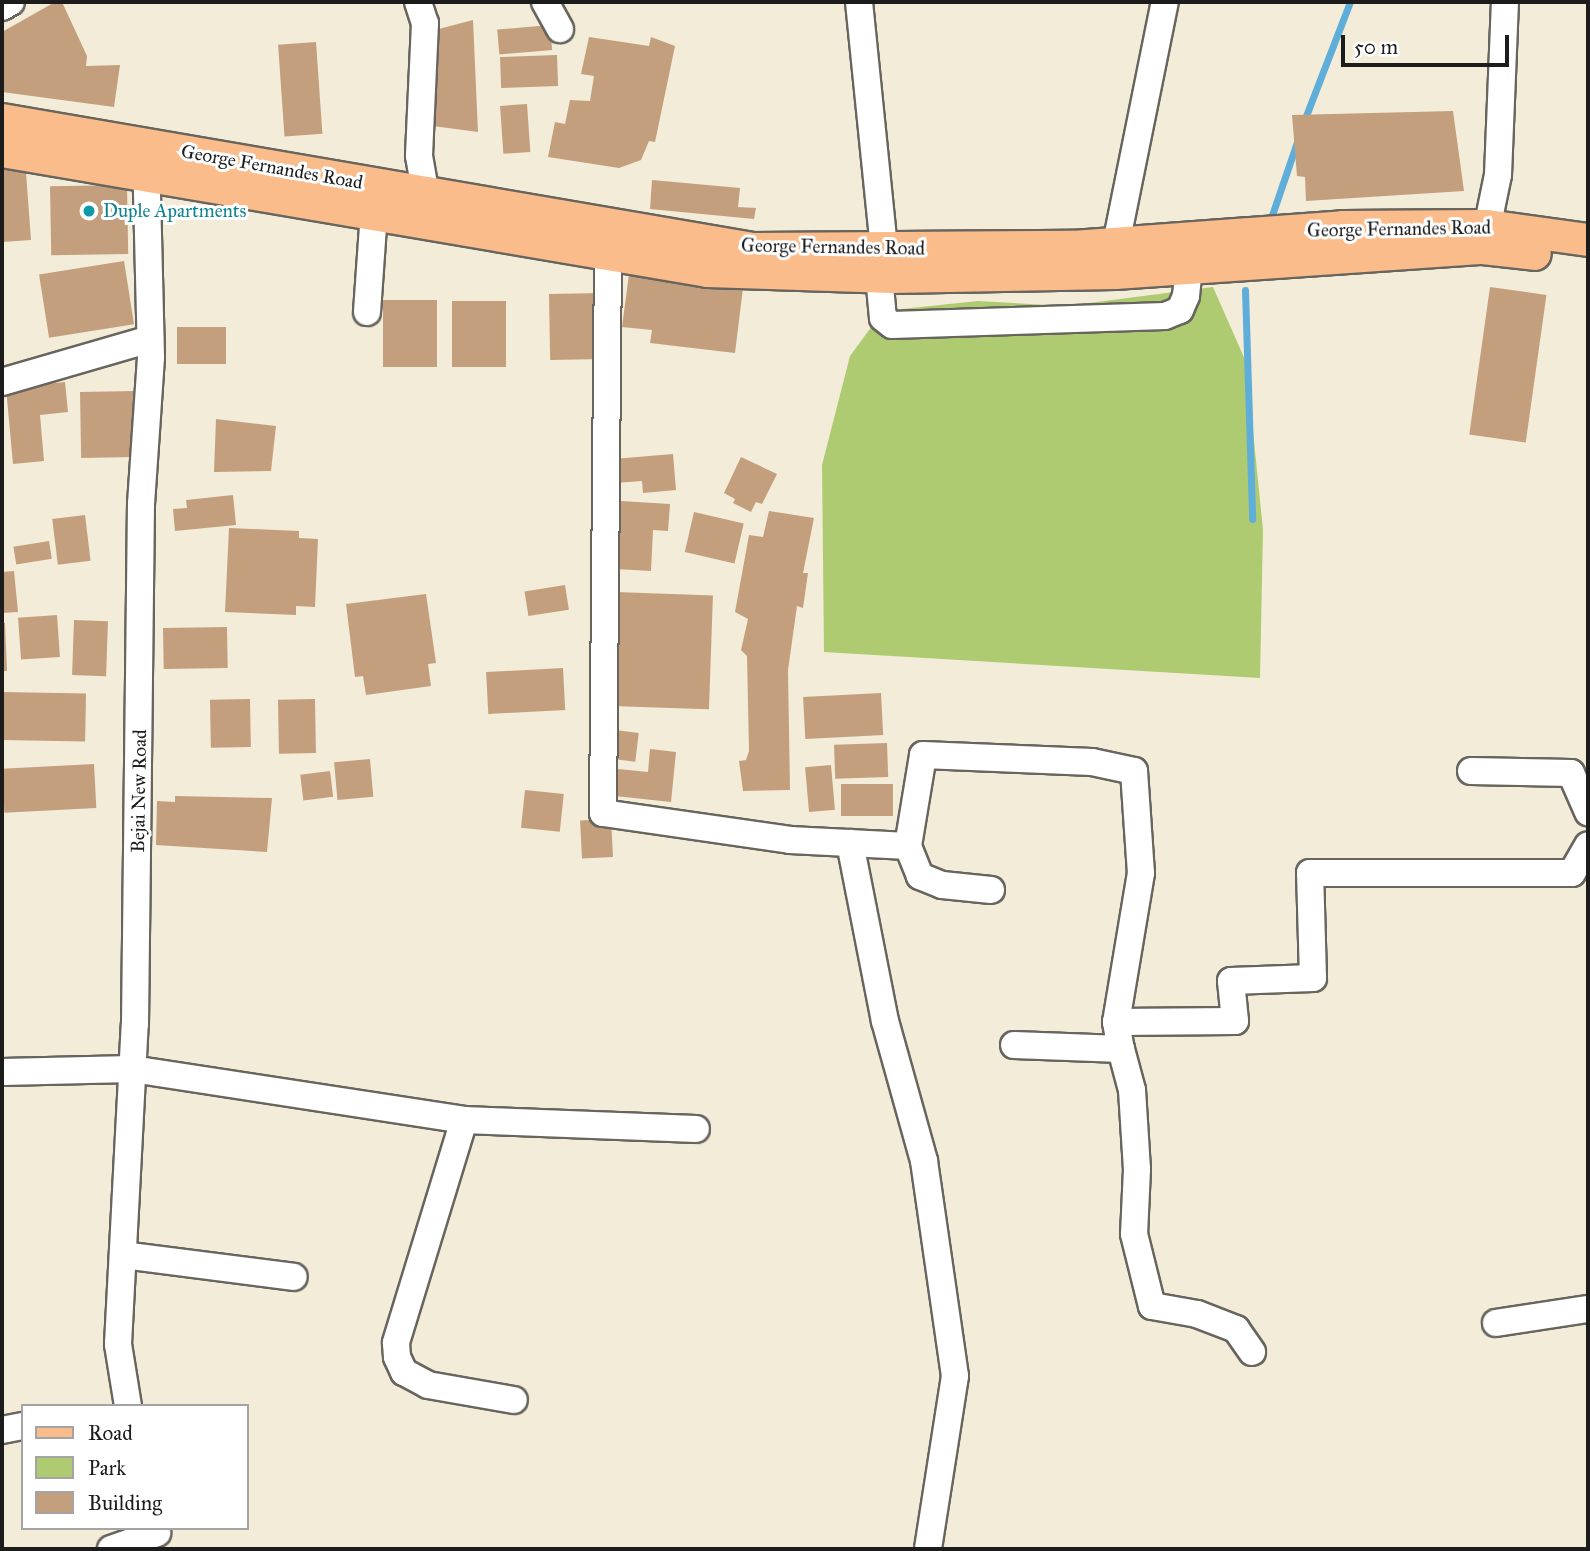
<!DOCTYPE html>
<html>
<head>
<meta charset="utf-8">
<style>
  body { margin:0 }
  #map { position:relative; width:1590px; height:1551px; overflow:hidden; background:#f3ecd8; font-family:"IM FELL Great Primer",serif }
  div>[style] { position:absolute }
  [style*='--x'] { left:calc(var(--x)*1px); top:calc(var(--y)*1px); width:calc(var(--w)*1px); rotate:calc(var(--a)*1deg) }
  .green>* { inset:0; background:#aecb71 }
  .stream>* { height:7px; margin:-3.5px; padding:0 3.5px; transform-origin:3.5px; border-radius:3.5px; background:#5fadd9 }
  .building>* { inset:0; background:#c39f7d; transform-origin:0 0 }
  .roads { filter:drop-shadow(2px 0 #67655e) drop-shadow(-2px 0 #67655e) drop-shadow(0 2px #67655e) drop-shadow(0 -2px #67655e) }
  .minor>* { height:26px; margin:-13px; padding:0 13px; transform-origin:13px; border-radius:13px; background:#fff }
  .major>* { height:32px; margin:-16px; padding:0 16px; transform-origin:16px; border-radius:16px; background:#fabc8b }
  .dots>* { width:19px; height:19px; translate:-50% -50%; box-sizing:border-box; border:4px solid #fff; border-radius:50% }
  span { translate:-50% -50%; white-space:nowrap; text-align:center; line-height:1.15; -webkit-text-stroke:6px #fff; paint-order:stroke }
  .street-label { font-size:19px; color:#1c1c1c }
  .culture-label { font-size:19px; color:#0d838f }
  .left { translate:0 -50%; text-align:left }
  .frame { position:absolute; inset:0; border:4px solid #1c1c1c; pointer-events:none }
  .legend { position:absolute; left:21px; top:1404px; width:228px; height:126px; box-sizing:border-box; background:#fff; border:2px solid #a4a4a4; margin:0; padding:9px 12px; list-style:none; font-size:21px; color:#1c1c1c }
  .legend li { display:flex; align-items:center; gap:14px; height:35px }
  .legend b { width:35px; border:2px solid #a4a4a4 }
  .scale { position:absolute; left:1341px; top:35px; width:168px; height:32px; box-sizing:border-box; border:4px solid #1c1c1c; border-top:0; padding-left:9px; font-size:21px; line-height:24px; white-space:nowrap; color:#1c1c1c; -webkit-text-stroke:5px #fff; paint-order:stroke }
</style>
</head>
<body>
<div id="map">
  <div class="green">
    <i style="clip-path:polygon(1213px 287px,1246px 362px,1263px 530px,1260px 678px,824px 652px,822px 465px,850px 356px,883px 311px,978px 301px,1066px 306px)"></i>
  </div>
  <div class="stream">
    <i style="--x:1304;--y:121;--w:128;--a:-68.9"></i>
    <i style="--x:1272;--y:215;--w:77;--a:-71.1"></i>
    <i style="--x:1245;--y:290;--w:229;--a:88.2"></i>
  </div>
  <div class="building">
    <i style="clip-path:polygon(55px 2px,62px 2px,87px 56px,86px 66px,120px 65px,114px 107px,2px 92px,2px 32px)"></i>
    <i style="clip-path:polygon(473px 20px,478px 132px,433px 126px,431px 31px)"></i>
    <i style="left:550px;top:25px;width:25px;height:53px;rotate:85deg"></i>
    <i style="clip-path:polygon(589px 37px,649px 46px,651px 37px,675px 46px,655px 142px,649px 141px,641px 160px,619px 168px,548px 157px,555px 122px,565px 124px,570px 100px,590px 101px,594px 76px,581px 74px)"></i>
    <i style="left:316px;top:42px;width:92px;height:38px;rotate:86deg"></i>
    <i style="left:557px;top:55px;width:31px;height:57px;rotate:88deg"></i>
    <i style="left:527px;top:104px;width:48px;height:27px;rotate:86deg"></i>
    <i style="clip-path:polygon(1453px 111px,1464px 191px,1306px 201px,1305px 177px,1297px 176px,1292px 115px)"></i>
    <i style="clip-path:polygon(25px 159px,31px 240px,2px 242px,2px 161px)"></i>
    <i style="clip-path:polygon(652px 180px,740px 188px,738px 207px,756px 208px,754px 219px,650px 209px)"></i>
    <i style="left:127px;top:185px;width:69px;height:77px;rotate:89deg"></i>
    <i style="left:124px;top:261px;width:64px;height:86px;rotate:81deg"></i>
    <i style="clip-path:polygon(629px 274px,743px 288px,735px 353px,650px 343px,652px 330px,622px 327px)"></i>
    <i style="left:1490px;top:287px;width:57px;height:149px;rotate:8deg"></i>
    <i style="left:602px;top:293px;width:66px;height:53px;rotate:89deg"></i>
    <i style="left:437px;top:300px;width:67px;height:54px;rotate:90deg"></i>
    <i style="left:506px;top:301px;width:66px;height:54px;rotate:90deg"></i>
    <i style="left:226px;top:327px;width:37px;height:49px;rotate:90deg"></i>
    <i style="clip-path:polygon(65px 382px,68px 412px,40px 415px,44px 461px,13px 464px,6px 388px)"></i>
    <i style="left:133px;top:391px;width:66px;height:53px;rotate:89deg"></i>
    <i style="clip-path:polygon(216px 419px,276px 426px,271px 471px,214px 472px)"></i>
    <i style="clip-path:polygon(673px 454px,676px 490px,643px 493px,642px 481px,615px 483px,613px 459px)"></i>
    <i style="clip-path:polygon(741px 457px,777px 474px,762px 504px,756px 502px,751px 512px,733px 503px,735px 499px,724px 493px)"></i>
    <i style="clip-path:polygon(233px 495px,236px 525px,175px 531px,173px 509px,187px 508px,186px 500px)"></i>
    <i style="clip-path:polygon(604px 500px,670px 504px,668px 531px,653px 530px,651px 571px,615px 569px)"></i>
    <i style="clip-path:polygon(769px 511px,814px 518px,803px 573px,808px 573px,803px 608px,797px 606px,788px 670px,790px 790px,743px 791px,739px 761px,746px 760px,749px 751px,747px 656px,741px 650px,748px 619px,735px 612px,749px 535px,763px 537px)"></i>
    <i style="left:694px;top:512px;width:51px;height:41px;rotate:13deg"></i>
    <i style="left:85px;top:515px;width:46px;height:33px;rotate:83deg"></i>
    <i style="clip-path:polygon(229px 528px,299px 531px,299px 538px,318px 539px,315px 607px,296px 606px,296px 615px,225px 612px)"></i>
    <i style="left:49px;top:541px;width:18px;height:36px;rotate:81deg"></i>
    <i style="clip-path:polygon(14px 571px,18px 612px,2px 613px,2px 572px)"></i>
    <i style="left:565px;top:585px;width:25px;height:41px;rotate:81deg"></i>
    <i style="left:615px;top:592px;width:98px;height:114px;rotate:2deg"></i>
    <i style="clip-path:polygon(426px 594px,436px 663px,428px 664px,431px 686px,366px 695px,363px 676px,355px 677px,346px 604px)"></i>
    <i style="left:57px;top:615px;width:42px;height:39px;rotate:86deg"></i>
    <i style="left:74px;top:620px;width:34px;height:55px;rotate:2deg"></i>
    <i style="clip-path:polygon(2px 623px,5px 623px,7px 671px,2px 671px)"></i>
    <i style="left:227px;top:627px;width:41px;height:64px;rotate:89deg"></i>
    <i style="left:563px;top:668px;width:42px;height:77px;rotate:87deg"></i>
    <i style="left:2px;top:692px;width:84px;height:48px;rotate:1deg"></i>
    <i style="left:881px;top:693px;width:42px;height:78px;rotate:87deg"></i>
    <i style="left:250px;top:699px;width:48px;height:40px;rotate:89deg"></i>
    <i style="left:315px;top:699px;width:54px;height:37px;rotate:89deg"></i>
    <i style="left:607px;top:729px;width:32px;height:29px;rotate:7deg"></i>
    <i style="left:887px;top:743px;width:34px;height:53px;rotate:88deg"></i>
    <i style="clip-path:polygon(650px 749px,676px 752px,671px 802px,615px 796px,618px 769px,648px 772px)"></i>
    <i style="left:370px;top:759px;width:38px;height:36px;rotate:85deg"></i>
    <i style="left:94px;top:764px;width:44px;height:92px;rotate:87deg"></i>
    <i style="left:831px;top:765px;width:45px;height:26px;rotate:85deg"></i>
    <i style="left:330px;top:771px;width:26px;height:30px;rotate:83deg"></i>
    <i style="left:841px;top:784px;width:52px;height:32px"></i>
    <i style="left:525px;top:790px;width:39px;height:38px;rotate:6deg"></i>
    <i style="clip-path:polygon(175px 796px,272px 798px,267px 852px,156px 845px,157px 801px,175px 802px)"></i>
    <i style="left:611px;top:819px;width:38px;height:31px;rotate:87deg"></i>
  </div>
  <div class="roads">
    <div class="minor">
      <i style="--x:418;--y:2;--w:22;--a:72"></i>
      <i style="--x:425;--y:23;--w:133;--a:92.6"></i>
      <i style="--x:419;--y:156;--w:39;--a:80"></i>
      <i style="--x:545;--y:2;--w:31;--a:61"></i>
      <i style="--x:859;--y:2;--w:248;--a:84.2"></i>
      <i style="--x:2;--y:7;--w:10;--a:-29"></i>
      <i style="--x:1484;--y:243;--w:69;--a:-78.4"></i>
      <i style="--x:1498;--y:175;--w:173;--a:-87.7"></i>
      <i style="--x:1116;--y:244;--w:247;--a:-78.6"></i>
      <i style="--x:608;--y:252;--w:561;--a:90.51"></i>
      <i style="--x:603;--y:813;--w:189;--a:8.2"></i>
      <i style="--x:790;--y:840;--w:118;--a:2.9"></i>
      <i style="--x:879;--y:276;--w:42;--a:84.6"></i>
      <i style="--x:883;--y:318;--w:11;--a:38"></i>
      <i style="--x:892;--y:325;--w:273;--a:-1.9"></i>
      <i style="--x:1165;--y:316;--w:16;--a:-22"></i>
      <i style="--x:1180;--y:310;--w:15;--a:-67"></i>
      <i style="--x:1186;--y:296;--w:28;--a:-84"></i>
      <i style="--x:367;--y:312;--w:100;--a:-86"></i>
      <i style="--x:2;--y:382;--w:154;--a:-16.2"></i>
      <i style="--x:1471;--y:771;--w:100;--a:1.1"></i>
      <i style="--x:1571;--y:773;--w:43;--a:66.4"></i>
      <i style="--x:850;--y:843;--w:181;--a:78.9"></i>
      <i style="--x:885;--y:1021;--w:145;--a:74.4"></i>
      <i style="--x:924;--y:1161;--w:217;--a:81.8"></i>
      <i style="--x:955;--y:1376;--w:175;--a:98.9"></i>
      <i style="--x:991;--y:890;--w:49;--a:-174.2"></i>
      <i style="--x:942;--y:885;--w:24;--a:-158"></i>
      <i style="--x:920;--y:876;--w:32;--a:-112"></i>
      <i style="--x:908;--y:846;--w:92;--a:-80.6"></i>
      <i style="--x:923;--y:755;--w:169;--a:2.4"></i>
      <i style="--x:1092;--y:762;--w:43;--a:12.1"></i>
      <i style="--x:1134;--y:771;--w:102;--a:86.1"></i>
      <i style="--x:1141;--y:873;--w:151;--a:99.5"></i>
      <i style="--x:1116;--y:1022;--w:27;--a:80"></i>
      <i style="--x:1121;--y:1049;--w:107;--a:-177.9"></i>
      <i style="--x:1116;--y:1022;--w:119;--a:-0.5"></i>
      <i style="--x:1235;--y:1021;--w:40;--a:-95.7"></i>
      <i style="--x:1231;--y:981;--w:82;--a:-2.1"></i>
      <i style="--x:1313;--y:978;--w:105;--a:-91.6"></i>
      <i style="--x:1310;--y:873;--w:262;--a:0"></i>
      <i style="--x:1572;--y:873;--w:32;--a:-60"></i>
      <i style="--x:1121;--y:1049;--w:42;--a:75"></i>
      <i style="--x:1132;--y:1090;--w:79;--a:86.4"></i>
      <i style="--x:1137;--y:1169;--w:65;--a:92.6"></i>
      <i style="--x:1134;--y:1234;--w:74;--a:76"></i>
      <i style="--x:1152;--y:1306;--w:46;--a:10.1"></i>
      <i style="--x:1197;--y:1314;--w:42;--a:21"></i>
      <i style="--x:1236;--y:1329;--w:28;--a:55"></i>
      <i style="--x:2;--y:1072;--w:130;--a:-1.3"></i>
      <i style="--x:132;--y:1069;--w:336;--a:8.7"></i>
      <i style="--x:464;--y:1120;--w:232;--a:2.2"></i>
      <i style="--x:464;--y:1120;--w:233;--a:107"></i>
      <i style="--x:396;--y:1343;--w:14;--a:86"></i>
      <i style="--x:397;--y:1357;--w:17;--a:65"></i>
      <i style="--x:404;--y:1372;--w:27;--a:28"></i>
      <i style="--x:428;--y:1385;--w:87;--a:9.9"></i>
      <i style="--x:123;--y:1255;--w:172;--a:7.3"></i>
      <i style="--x:1496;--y:1323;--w:93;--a:-8.7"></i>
      <i style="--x:128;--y:1406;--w:63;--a:-99.2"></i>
      <i style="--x:118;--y:1344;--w:320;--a:-87"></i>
      <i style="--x:135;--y:1024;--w:520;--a:-89.34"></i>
      <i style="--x:141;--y:504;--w:147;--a:-86.1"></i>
      <i style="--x:151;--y:357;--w:201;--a:-91.4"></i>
      <i style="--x:2;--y:1430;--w:21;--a:-11"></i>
      <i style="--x:111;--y:1549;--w:49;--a:-19.2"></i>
    </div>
    <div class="major">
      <i style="--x:2;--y:120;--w:762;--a:9.75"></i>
      <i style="--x:753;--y:249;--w:320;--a:-0.4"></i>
      <i style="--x:1073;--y:247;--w:271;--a:-4.2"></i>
      <i style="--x:1343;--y:227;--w:144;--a:-0.4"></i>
      <i style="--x:1487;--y:226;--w:102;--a:7.9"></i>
      <i style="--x:2;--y:151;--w:716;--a:9.65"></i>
      <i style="--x:708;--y:271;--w:184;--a:1.9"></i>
      <i style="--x:892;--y:277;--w:223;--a:-1"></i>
      <i style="--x:1115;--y:273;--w:369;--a:-3.9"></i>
      <i style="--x:1483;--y:248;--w:52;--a:6.6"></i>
    </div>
  </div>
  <div class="dots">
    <i style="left:89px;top:211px;background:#0f9aa8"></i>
  </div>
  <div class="street-label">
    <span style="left:272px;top:167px;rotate:10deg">George Fernandes Road</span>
    <span style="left:1399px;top:229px;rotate:-1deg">George Fernandes Road</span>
    <span style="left:833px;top:247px;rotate:1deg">George Fernandes Road</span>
    <span style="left:139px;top:791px;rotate:-89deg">Bejai New Road</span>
  </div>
  <div class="culture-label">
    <span class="left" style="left:103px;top:211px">Duple Apartments</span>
  </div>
  <div class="frame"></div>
  <ul class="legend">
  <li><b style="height:9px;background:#fabc8b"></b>Road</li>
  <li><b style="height:19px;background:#aecb71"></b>Park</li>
  <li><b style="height:19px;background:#c39f7d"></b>Building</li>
  </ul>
  <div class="scale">50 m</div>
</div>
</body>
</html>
